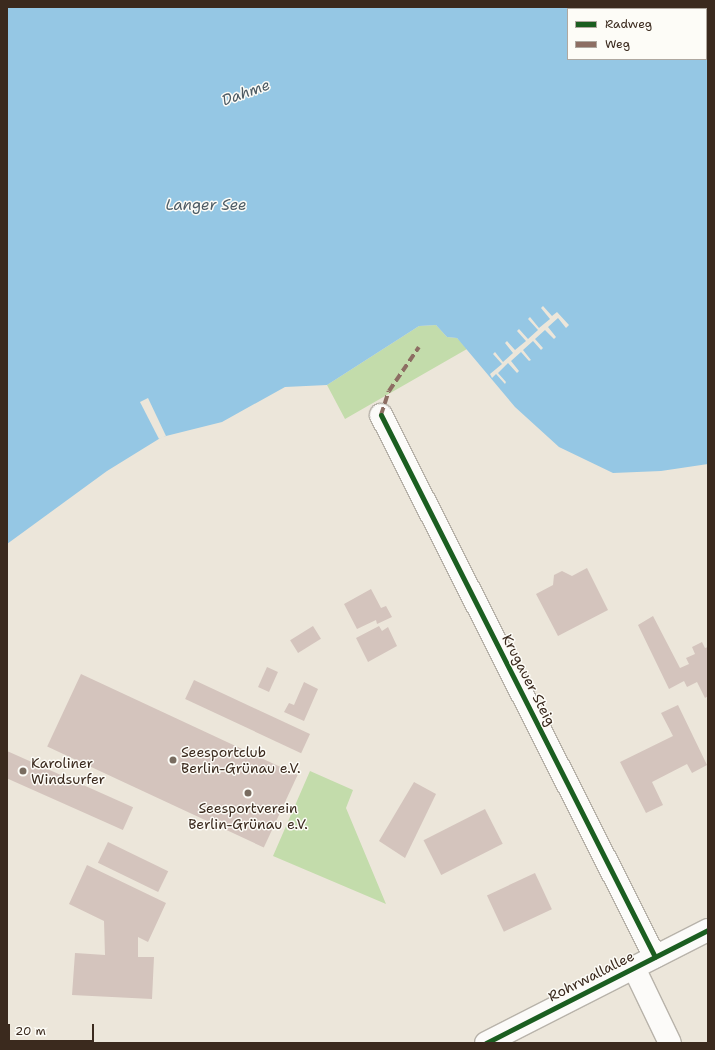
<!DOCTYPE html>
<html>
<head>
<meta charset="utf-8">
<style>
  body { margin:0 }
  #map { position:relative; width:715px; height:1050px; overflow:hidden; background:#ece6da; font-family:"Shantell Sans",sans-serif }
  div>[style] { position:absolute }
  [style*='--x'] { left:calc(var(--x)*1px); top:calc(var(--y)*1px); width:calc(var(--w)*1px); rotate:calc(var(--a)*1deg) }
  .green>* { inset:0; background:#c3dcab }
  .water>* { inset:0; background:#95c7e4 }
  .pier>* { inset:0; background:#ece6da }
  .building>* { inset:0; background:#d4c4bd; transform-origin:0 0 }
  .roads { filter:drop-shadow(1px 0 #b8b3aa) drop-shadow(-1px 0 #b8b3aa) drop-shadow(0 1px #b8b3aa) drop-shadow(0 -1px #b8b3aa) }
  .minor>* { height:22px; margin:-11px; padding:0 11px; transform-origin:11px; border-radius:11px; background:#fcfbf9 }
  .quiet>* { height:4px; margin-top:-2px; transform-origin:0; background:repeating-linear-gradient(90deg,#8d6e63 0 8px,transparent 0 12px) }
  .cycleway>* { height:5px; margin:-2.5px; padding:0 2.5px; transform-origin:2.5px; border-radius:2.5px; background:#1b5e20 }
  .dots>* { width:11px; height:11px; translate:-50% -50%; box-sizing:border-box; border:2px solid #fdfcf7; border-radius:50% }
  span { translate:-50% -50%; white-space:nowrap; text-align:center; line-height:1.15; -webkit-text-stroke:3px #fdfcf7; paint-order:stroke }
  .street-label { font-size:14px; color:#3b2a1e }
  .poi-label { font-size:14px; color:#3b2a1e }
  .left { translate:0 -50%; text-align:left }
  .water-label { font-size:15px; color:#4e5c65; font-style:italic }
  .frame { position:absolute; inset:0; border:8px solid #3b2a1e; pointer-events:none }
  .legend { position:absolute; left:567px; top:8px; width:140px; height:52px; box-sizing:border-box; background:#fdfcf7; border:1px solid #afa8a0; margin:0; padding:5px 7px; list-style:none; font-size:12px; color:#3b2a1e }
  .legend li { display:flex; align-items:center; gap:8px; height:20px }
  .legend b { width:20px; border:1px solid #afa8a0 }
  .scale { position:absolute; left:8px; top:1024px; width:86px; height:18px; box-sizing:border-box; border:2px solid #3b2a1e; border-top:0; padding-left:5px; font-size:12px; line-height:14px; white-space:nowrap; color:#3b2a1e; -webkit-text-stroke:3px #fdfcf7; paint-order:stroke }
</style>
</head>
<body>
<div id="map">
  <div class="green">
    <i style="clip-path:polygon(436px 325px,447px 337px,457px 338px,467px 349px,345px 419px,327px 385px,419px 326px)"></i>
    <i style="clip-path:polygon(310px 771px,353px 790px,346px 808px,386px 904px,273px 856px)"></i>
  </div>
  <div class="water">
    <i style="clip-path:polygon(evenodd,7px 7px,708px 7px,708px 464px,661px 471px,613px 473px,559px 447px,515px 407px,457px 338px,447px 337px,436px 325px,419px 326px,327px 385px,285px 387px,222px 422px,162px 437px,107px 471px,7px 544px,7px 7px,568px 9px,706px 9px,706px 59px,568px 59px,568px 9px)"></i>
  </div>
  <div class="pier">
    <i style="clip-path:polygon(543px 306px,552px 316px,557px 312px,569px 325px,566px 328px,558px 318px,548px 327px,556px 337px,554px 339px,545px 330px,535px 339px,543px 348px,541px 350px,533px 341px,523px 350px,531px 360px,529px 361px,521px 352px,511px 361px,519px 371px,517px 373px,508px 363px,498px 373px,506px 382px,505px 384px,496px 374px,492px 378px,490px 374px,502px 364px,493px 354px,495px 352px,503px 362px,513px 353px,505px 343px,507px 341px,515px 350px,526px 341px,517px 331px,519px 329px,528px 339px,538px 330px,528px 319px,530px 317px,539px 328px,550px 319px,541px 308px)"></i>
    <i style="clip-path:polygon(148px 398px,166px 436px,159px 439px,140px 402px)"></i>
  </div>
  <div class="building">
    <i style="clip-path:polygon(587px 568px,608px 610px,558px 636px,536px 594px,553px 585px,554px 575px,562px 571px,572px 576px)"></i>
    <i style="clip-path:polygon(371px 589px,381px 608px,386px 606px,392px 617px,377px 624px,376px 620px,357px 629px,344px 604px)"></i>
    <i style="clip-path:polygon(653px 616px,680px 668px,689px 664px,686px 658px,695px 654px,692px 647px,702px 642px,705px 648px,708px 647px,708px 696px,705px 698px,697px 682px,687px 687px,684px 681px,669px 689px,638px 625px)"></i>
    <i style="left:313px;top:626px;width:15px;height:27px;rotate:58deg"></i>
    <i style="clip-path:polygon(379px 626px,382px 631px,388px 627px,397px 646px,368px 662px,356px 638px)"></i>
    <i style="left:267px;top:667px;width:12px;height:22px;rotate:24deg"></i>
    <i style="left:81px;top:674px;width:239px;height:80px;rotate:25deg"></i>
    <i style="left:194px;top:680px;width:128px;height:21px;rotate:25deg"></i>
    <i style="clip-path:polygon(304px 682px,318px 689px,304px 721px,284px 712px,289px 703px,294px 705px)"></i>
    <i style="clip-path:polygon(678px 705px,707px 765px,692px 773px,687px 764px,652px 782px,663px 805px,646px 813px,620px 762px,673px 736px,661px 713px)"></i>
    <i style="left:7px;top:751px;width:138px;height:25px;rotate:24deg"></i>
    <i style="clip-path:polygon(414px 782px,436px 794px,405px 858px,379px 841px)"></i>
    <i style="left:485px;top:809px;width:39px;height:69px;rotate:63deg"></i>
    <i style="left:108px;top:842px;width:67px;height:23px;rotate:26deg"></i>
    <i style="clip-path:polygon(87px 865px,166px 903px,148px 942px,138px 937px,138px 957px,154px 957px,152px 999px,72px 995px,75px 953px,105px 955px,104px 921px,69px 904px)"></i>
    <i style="left:535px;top:873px;width:40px;height:53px;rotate:65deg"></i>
  </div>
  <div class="roads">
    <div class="minor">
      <i style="--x:381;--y:415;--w:607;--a:63.18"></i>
      <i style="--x:634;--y:968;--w:83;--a:64.4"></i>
      <i style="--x:486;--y:1043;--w:249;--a:-27"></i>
    </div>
  </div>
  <div class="quiet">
    <i style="--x:381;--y:415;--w:25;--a:-72"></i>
    <i style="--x:389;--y:391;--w:53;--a:-55.7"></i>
  </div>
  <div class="cycleway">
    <i style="--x:381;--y:415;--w:607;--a:63.18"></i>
    <i style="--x:486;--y:1043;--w:249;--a:-27"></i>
  </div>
  <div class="dots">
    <i style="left:173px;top:760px;background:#796c60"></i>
    <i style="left:23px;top:771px;background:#796c60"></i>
    <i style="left:248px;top:793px;background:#796c60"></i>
  </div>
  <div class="street-label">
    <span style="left:529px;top:680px;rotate:63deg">Krugauer Steig</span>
    <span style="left:591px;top:976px;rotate:-27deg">Rohrwallallee</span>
  </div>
  <div class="poi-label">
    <span class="left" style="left:181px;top:760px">Seesportclub<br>Berlin-Grünau e.V.</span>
    <span class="left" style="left:31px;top:771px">Karoliner<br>Windsurfer</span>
    <span style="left:248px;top:816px">Seesportverein<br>Berlin-Grünau e.V.</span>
  </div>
  <div class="water-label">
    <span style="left:246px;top:93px;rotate:-20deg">Dahme</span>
    <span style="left:206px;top:206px">Langer See</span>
  </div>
  <div class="frame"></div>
  <ul class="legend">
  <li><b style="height:5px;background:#1b5e20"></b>Radweg</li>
  <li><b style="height:5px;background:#8d6e63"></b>Weg</li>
  </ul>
  <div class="scale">20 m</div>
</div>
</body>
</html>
